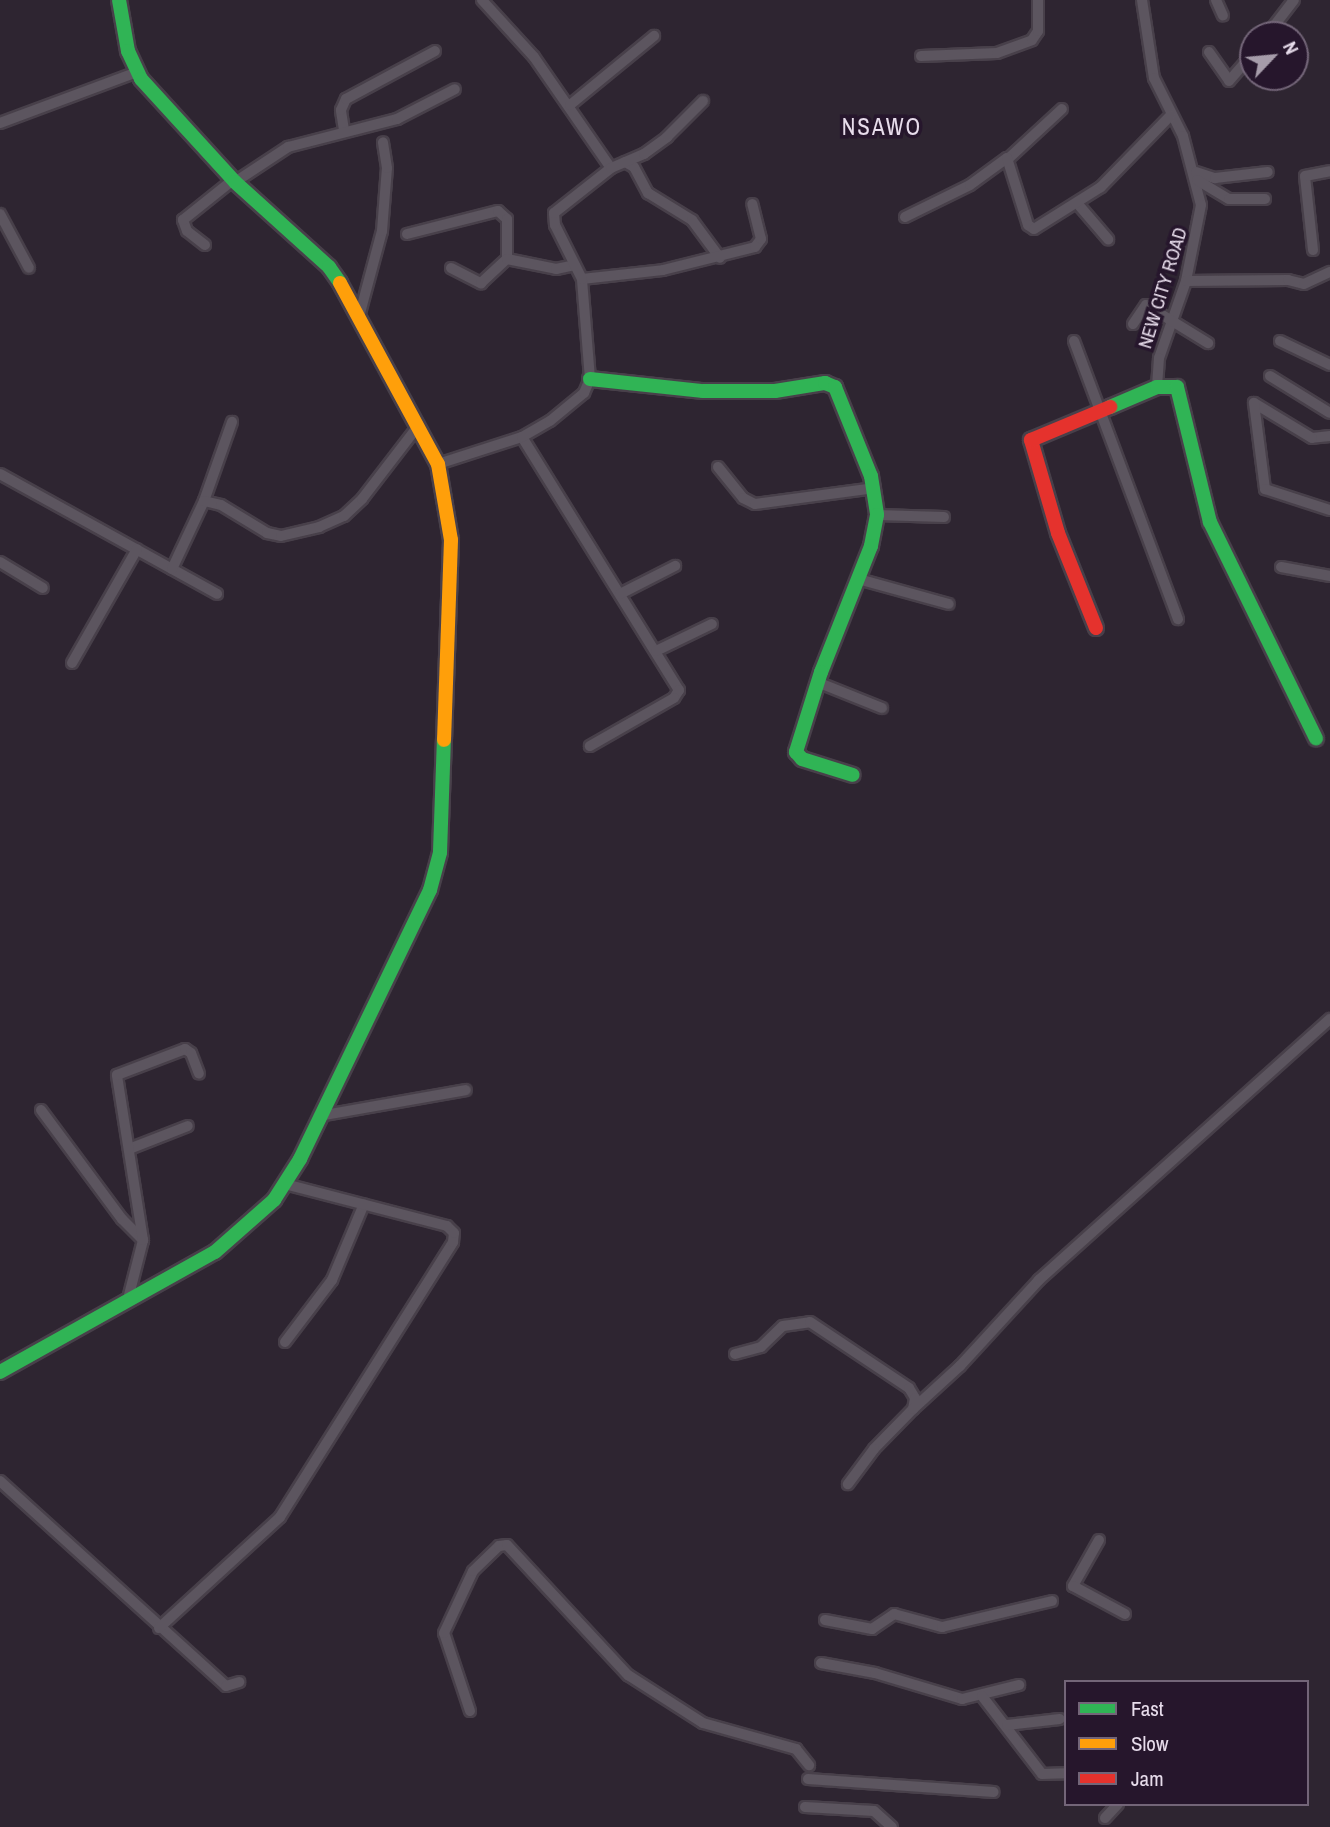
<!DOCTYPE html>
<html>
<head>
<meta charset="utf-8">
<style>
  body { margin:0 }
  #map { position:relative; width:1330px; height:1827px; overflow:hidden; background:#2e2531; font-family:"Archivo Narrow",sans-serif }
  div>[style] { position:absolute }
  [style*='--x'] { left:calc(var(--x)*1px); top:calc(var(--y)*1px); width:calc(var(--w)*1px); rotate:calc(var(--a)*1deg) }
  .roads { filter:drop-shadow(2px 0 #48404a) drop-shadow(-2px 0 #48404a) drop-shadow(0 2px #48404a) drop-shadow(0 -2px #48404a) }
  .street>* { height:10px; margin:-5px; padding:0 5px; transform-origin:5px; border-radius:5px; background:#5c555f }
  .fast>* { height:14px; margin:-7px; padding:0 7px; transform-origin:7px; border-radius:7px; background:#30b455 }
  .slow>* { height:14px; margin:-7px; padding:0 7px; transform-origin:7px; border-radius:7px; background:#ff9f0a }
  .jam>* { height:14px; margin:-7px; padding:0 7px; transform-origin:7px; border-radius:7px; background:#e5322d }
  span { translate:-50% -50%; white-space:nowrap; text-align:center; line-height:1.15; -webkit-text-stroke:7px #26162c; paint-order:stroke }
  .street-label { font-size:19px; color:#e7dceb }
  .quarter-label { font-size:23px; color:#e7dceb; letter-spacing:2px }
  .legend { position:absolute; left:1064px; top:1680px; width:245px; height:126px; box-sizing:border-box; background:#26162c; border:2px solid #736578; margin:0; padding:9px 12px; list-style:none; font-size:21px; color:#e7dceb }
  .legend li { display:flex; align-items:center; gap:14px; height:35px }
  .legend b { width:35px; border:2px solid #736578 }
  .north { position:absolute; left:1239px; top:21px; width:70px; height:70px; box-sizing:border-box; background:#26162c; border:2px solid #736578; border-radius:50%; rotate:64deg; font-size:19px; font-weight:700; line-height:28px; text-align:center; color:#e7dceb }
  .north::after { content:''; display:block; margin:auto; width:24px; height:32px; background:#a69caa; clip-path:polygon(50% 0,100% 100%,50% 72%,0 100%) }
</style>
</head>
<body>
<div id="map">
  <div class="roads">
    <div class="street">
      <i style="--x:482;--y:0;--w:77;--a:47.6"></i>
      <i style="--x:534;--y:57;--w:135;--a:55.3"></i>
      <i style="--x:1142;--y:0;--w:79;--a:81.3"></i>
      <i style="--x:1154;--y:78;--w:65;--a:63.4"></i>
      <i style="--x:1183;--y:136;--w:71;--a:75.4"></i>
      <i style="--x:1201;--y:205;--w:77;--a:101.2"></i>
      <i style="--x:1186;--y:281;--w:82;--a:109.3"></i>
      <i style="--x:1159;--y:358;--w:29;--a:94"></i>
      <i style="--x:1216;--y:0;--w:17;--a:66"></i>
      <i style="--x:1267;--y:35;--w:44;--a:-52.4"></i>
      <i style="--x:1209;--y:52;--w:35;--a:55"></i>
      <i style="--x:1229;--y:81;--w:37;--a:-49"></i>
      <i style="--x:921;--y:56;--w:76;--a:-2.3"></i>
      <i style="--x:997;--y:53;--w:37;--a:-20"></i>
      <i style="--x:1032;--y:40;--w:11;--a:-56"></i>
      <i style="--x:1038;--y:31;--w:31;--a:-90"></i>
      <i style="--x:570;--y:105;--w:109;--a:-39.4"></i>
      <i style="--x:0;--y:123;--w:146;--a:-20.4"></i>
      <i style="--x:344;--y:130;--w:20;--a:-99"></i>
      <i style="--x:341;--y:110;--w:12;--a:-66"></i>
      <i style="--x:346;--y:99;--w:101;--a:-28.3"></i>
      <i style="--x:1009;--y:158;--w:72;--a:-42.8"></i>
      <i style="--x:625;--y:162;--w:10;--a:29"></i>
      <i style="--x:634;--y:167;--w:30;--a:62"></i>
      <i style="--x:648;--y:193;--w:52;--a:31.5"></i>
      <i style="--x:692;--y:220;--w:47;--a:53.6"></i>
      <i style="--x:1196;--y:172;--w:20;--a:18"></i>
      <i style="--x:1215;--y:178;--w:53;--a:-6.5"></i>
      <i style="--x:1197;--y:180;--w:37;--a:31"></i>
      <i style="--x:1229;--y:199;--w:36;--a:0"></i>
      <i style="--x:235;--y:182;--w:64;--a:-33.4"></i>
      <i style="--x:288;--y:147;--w:113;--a:-14.4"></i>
      <i style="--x:397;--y:119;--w:65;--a:-27.3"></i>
      <i style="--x:1077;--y:203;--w:48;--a:49.3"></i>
      <i style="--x:0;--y:214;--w:61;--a:61.8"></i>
      <i style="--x:905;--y:217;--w:72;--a:-26.2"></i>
      <i style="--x:970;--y:185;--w:46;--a:-36.1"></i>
      <i style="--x:1007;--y:158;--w:70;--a:72.6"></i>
      <i style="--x:1028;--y:225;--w:7;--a:34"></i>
      <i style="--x:1034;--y:229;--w:79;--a:-32.1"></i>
      <i style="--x:1101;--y:187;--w:100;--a:-45.8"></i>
      <i style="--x:407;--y:234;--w:94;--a:-14.2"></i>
      <i style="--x:498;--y:211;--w:12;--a:42"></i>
      <i style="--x:507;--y:219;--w:40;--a:90"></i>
      <i style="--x:205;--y:245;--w:23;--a:-142"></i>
      <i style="--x:187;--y:231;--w:12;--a:-110"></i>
      <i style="--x:183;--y:220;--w:64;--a:-38.7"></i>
      <i style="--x:1313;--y:250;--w:74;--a:-96.2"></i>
      <i style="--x:1305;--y:176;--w:25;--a:-11"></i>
      <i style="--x:451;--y:268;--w:34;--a:27"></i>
      <i style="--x:481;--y:283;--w:35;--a:-43"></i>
      <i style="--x:507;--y:259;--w:50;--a:11.5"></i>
      <i style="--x:556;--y:269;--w:19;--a:-12"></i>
      <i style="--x:582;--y:279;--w:81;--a:-6.3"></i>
      <i style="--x:663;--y:270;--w:95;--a:-14"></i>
      <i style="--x:755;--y:247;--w:10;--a:-53"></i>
      <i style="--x:761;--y:239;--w:36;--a:-104"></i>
      <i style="--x:1186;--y:281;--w:102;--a:-0.6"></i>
      <i style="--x:1288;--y:280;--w:16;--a:14"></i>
      <i style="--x:1304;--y:284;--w:29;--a:-25"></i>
      <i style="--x:360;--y:313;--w:85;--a:-75"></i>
      <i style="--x:382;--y:231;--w:63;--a:-85.5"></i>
      <i style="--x:387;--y:168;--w:26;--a:-99"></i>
      <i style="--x:1133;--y:324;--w:23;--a:-56"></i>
      <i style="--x:1146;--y:305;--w:73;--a:31.5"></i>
      <i style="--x:1074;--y:341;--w:297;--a:69.5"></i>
      <i style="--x:1280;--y:341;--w:55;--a:25.6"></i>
      <i style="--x:1270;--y:376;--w:70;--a:31.7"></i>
      <i style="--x:1330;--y:436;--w:18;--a:174"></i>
      <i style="--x:1312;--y:438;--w:68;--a:-148.9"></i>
      <i style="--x:1254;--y:403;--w:87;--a:82.7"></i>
      <i style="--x:1265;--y:489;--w:68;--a:17.9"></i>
      <i style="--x:522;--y:437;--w:298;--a:58.2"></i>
      <i style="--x:679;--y:690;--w:9;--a:122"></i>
      <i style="--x:674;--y:698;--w:97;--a:150.3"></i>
      <i style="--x:438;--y:464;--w:88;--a:-17.8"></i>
      <i style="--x:522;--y:437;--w:32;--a:-30"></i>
      <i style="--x:550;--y:421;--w:44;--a:-39.5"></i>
      <i style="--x:584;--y:393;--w:15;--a:-67"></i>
      <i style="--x:590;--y:379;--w:100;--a:-94.6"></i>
      <i style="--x:582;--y:279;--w:60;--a:-116.6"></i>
      <i style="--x:555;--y:225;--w:12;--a:-95"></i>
      <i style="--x:554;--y:213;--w:73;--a:-38.3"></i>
      <i style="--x:611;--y:168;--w:36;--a:-23"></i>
      <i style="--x:644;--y:154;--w:29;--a:-36"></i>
      <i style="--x:667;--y:137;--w:51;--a:-45"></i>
      <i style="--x:718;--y:467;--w:40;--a:51"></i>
      <i style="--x:743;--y:498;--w:13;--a:27"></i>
      <i style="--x:755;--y:504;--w:121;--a:-7.6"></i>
      <i style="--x:0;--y:474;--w:248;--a:28.9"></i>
      <i style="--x:204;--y:501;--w:84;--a:-70.5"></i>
      <i style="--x:877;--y:515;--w:67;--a:1.7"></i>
      <i style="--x:0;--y:562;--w:50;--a:31.2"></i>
      <i style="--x:1281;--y:567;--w:50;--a:10.4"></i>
      <i style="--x:172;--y:569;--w:75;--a:-64.8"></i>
      <i style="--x:204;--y:501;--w:17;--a:13"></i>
      <i style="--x:221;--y:505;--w:54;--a:31.3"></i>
      <i style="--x:267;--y:533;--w:14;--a:12"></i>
      <i style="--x:281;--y:536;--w:39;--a:-13"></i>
      <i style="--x:319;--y:527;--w:27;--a:-24"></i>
      <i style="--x:344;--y:516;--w:25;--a:-43"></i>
      <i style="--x:362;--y:499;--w:93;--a:-52.4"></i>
      <i style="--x:858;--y:579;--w:94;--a:15.4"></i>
      <i style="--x:620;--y:594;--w:62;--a:-27"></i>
      <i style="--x:656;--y:651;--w:62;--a:-25.7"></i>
      <i style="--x:72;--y:663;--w:131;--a:-60.3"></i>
      <i style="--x:817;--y:682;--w:70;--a:21.8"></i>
      <i style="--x:41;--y:1110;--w:136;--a:53.4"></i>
      <i style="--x:122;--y:1219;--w:30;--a:45"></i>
      <i style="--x:319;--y:1116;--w:149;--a:-10"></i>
      <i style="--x:129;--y:1149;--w:63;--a:-21.3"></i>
      <i style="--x:128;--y:1299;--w:61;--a:-75.7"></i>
      <i style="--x:143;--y:1240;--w:167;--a:-99"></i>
      <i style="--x:117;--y:1075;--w:73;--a:-20.9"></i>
      <i style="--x:185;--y:1049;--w:7;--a:34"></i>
      <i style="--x:191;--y:1053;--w:22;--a:69"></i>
      <i style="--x:285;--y:1342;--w:78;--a:-52.8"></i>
      <i style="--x:332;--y:1280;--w:82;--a:-67.2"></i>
      <i style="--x:735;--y:1354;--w:27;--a:-15"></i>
      <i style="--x:761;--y:1347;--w:30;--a:-44"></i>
      <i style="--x:783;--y:1326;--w:27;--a:-8"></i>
      <i style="--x:810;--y:1322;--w:119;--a:33.7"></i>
      <i style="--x:909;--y:1388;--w:12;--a:59"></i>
      <i style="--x:915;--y:1398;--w:11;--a:100"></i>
      <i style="--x:913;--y:1409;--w:56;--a:134.3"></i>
      <i style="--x:874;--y:1449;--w:44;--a:126.6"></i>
      <i style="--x:913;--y:1409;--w:64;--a:-42.5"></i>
      <i style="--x:960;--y:1366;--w:117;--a:-47.4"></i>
      <i style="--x:1039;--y:1280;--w:391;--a:-41.9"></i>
      <i style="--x:0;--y:1481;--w:305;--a:42.2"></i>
      <i style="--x:226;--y:1686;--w:14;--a:-17"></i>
      <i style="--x:1099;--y:1540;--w:53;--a:119.5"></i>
      <i style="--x:1073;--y:1586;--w:59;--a:28.3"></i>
      <i style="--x:825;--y:1620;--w:48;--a:10.8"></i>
      <i style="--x:872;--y:1629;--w:27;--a:-34"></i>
      <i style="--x:894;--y:1614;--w:50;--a:15.2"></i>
      <i style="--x:942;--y:1627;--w:113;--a:-13.3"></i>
      <i style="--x:159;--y:1628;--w:164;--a:-42.5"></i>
      <i style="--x:280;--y:1517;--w:325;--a:-57.8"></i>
      <i style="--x:453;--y:1242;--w:9;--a:-84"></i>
      <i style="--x:454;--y:1233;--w:10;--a:-135"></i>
      <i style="--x:447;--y:1226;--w:167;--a:-165.5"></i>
      <i style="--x:821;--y:1663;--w:55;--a:10.5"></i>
      <i style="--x:875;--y:1673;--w:91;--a:16.6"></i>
      <i style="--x:962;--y:1699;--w:59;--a:-13.8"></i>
      <i style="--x:982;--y:1696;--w:98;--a:52.4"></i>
      <i style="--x:1042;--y:1774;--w:24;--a:-2"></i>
      <i style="--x:470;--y:1711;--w:82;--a:-108.4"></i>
      <i style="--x:444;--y:1633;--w:68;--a:-64.9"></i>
      <i style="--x:473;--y:1571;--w:36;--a:-44"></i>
      <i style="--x:499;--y:1546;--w:8;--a:-7"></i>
      <i style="--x:507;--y:1545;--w:178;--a:47.1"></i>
      <i style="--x:628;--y:1675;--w:89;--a:32.6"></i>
      <i style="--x:703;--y:1723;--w:97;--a:15.6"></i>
      <i style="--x:796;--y:1749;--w:21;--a:51"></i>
      <i style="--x:1007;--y:1725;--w:53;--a:-6.5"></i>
      <i style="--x:808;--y:1779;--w:186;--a:4"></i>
      <i style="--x:805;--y:1807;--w:69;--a:3.3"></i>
      <i style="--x:874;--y:1811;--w:24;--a:42"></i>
      <i style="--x:1105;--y:1818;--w:19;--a:-47"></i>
    </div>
    <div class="fast">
      <i style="--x:119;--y:0;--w:52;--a:80"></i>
      <i style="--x:128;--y:51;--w:31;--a:65"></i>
      <i style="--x:141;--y:79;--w:139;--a:47.6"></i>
      <i style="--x:235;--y:182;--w:127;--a:42.1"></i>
      <i style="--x:329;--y:267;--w:19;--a:55"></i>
      <i style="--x:590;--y:379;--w:114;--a:6.1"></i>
      <i style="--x:703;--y:391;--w:72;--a:0"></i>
      <i style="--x:775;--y:391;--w:51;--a:-9.1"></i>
      <i style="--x:825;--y:383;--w:11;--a:22"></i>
      <i style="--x:835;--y:387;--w:96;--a:68"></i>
      <i style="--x:871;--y:476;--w:39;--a:81"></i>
      <i style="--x:877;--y:515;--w:32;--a:101"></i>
      <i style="--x:871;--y:546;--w:136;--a:111.6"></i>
      <i style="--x:821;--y:672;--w:84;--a:107.4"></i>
      <i style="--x:796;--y:752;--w:9;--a:49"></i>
      <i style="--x:802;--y:759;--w:53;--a:17.4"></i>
      <i style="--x:1110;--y:407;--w:51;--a:-23.1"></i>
      <i style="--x:1157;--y:387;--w:20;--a:0"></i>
      <i style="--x:1177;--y:387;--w:139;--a:76.3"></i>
      <i style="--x:1210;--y:522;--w:241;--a:63.9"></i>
      <i style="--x:0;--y:1372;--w:246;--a:-29.2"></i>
      <i style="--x:215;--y:1252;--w:79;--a:-41.4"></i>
      <i style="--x:274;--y:1200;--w:49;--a:-57.6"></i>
      <i style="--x:300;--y:1159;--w:299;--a:-64.2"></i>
      <i style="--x:430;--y:890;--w:39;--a:-75"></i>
      <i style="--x:440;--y:852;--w:112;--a:-88"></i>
    </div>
    <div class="slow">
      <i style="--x:340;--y:283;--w:206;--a:61.6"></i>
      <i style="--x:438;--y:464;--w:77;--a:80.3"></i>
      <i style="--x:451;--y:540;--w:200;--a:92"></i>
    </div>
    <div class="jam">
      <i style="--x:1096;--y:628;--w:102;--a:-111.8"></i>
      <i style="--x:1058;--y:533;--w:97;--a:-106.2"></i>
      <i style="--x:1031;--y:440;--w:86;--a:-22.7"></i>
    </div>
  </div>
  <div class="street-label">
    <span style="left:1163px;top:288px;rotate:-73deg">NEW CITY ROAD</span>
  </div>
  <div class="quarter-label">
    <span style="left:882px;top:127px">NSAWO</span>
  </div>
  <ul class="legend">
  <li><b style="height:9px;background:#30b455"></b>Fast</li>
  <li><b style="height:9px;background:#ff9f0a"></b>Slow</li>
  <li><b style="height:9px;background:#e5322d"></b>Jam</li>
  </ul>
  <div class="north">N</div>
</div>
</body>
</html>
